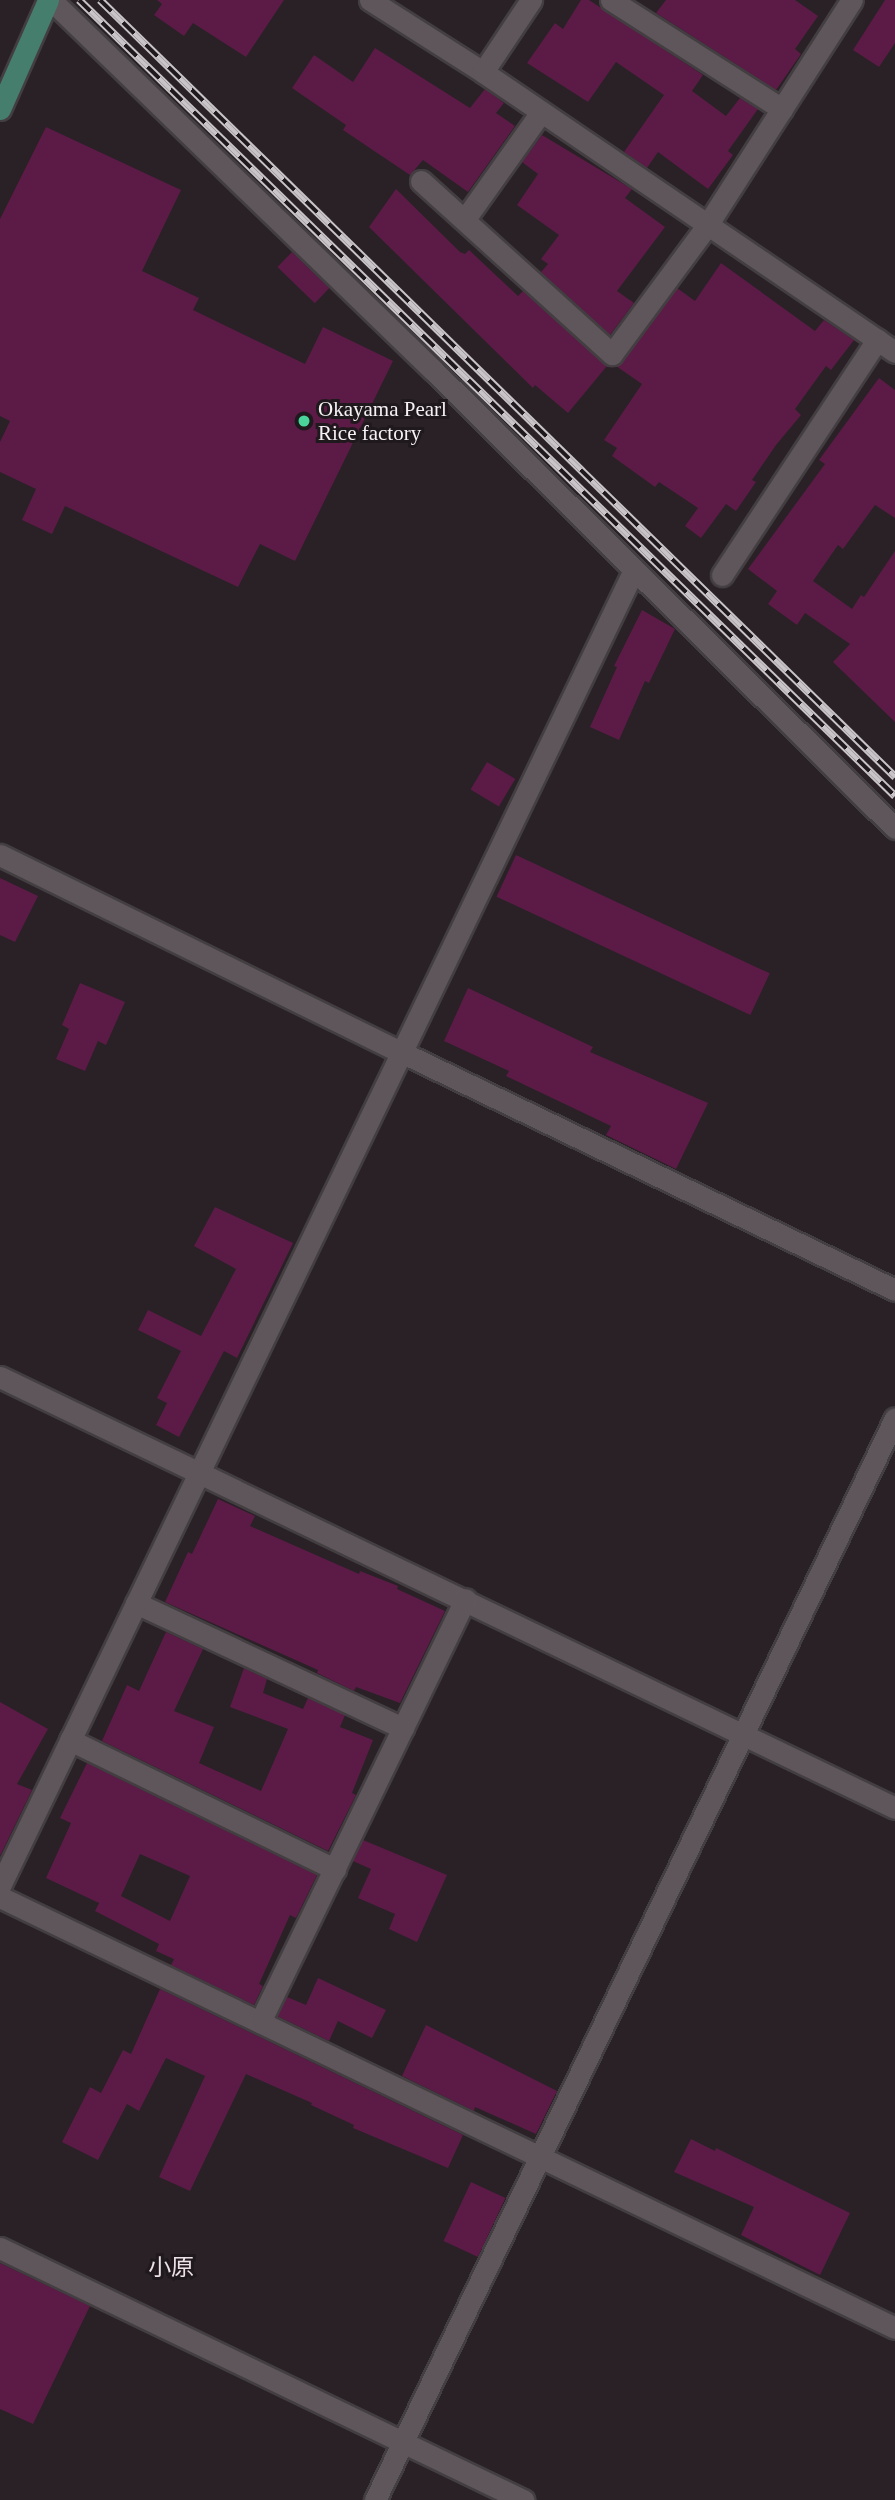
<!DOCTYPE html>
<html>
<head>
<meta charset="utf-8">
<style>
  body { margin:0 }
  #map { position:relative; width:895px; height:2500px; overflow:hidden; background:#292126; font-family:"Times New Roman","Noto Sans JP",serif }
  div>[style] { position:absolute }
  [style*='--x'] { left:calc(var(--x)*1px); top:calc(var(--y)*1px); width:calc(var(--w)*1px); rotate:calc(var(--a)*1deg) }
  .building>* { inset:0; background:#5b1b46; transform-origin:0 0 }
  .roads { filter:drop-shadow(2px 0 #433e41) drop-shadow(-2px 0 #433e41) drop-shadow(0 2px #433e41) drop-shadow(0 -2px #433e41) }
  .street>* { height:21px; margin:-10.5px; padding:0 10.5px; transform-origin:10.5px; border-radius:10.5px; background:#5f565b }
  .secondary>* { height:21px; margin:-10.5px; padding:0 10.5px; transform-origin:10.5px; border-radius:10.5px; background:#467e6e }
  .rail>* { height:8px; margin-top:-4px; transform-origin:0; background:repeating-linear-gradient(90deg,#1f181c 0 16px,#c9c4c7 0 32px); box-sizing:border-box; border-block:2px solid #c9c4c7 }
  .dots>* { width:19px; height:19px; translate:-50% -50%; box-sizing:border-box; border:4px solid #1f181c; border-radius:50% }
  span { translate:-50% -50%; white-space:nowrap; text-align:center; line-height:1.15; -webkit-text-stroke:6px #1f181c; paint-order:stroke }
  .poi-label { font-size:21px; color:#f6f1f4 }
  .left { translate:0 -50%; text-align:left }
  .neighbourhood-label { font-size:23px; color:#ebe1e6 }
</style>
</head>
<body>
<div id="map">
  <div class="building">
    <i style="clip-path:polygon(157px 0,284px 0,246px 57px,193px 23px,184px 36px,154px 15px,162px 4px)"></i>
    <i style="clip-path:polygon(581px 0,589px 0,703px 75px,692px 91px,726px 116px,740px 98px,758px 109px,728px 151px,733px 155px,708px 189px,658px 152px,647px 168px,624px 152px,664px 95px,616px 62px,588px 102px,527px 63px,555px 23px,563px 29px)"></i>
    <i style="clip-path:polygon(666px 0,795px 0,818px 16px,795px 49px,801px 54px,776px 90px,656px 13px)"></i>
    <i style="clip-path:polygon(885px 0,895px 0,895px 43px,879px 67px,853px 50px)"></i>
    <i style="clip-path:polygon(375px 48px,470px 108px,485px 89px,504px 103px,496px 113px,515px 126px,468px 192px,423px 160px,410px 175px,343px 130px,346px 125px,292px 88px,314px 55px,353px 82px)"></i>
    <i style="clip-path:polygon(46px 127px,181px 190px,142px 271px,199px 298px,193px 310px,305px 364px,323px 327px,393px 361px,295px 561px,260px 544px,238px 587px,65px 506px,52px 534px,22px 520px,36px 489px,0 472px,0 442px,10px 421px,0 416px,0 219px)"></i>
    <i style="clip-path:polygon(542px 135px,632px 189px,625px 198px,665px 227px,617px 291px,634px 303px,610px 335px,541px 272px,548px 264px,541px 259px,559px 235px,517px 205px,538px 174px,522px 162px)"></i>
    <i style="clip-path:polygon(396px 189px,460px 252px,465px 254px,469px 250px,518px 296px,523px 291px,607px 366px,568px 413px,535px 385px,533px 388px,369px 227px)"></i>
    <i style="left:292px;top:252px;width:52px;height:21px;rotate:44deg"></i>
    <i style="clip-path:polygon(721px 263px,815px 331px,824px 320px,854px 340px,831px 370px,826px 366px,795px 409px,801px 415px,776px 445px,752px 480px,756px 482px,736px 511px,726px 504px,701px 538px,685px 526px,698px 508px,659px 482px,655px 487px,612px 456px,617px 448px,604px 440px,642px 384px,616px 366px,623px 362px,677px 288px,695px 301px)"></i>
    <i style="clip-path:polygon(879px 378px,895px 390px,895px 518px,875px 505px,843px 549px,838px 545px,813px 581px,852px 609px,861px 595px,864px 597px,895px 551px,895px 722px,833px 662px,850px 644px,805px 613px,797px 625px,768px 604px,777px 591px,748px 569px,825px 464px,819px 460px)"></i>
    <i style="clip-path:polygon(642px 610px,675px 629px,649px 683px,645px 681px,619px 740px,590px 727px,617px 667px,614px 666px)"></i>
    <i style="left:487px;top:762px;width:33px;height:32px;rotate:31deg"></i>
    <i style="left:516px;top:855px;width:280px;height:46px;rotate:25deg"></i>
    <i style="clip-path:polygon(0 878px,38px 896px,15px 942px,0 935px)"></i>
    <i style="clip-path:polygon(80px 983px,125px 1002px,106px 1045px,98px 1041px,85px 1071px,56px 1059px,69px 1029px,62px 1025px)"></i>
    <i style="clip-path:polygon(468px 988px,593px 1047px,590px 1052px,708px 1103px,676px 1169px,606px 1135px,611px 1126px,506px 1076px,509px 1071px,444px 1041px)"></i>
    <i style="clip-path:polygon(215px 1207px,293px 1243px,237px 1358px,224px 1351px,179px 1437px,156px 1425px,167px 1403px,157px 1398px,181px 1351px,138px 1330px,148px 1310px,201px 1336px,236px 1269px,194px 1246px)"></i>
    <i style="clip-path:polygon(218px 1499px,255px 1516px,250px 1526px,359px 1574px,360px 1571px,398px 1586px,397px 1589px,445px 1611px,400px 1703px,356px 1687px,354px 1691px,317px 1673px,318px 1670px,165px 1602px,188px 1552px,192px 1554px)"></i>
    <i style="clip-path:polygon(166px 1632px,203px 1649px,174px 1711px,214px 1727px,199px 1763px,261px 1791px,288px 1729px,230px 1707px,244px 1668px,267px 1679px,263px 1693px,303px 1709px,308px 1698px,345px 1715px,340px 1727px,373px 1740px,352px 1793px,356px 1795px,328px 1851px,102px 1741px,127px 1685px,139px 1691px)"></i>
    <i style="clip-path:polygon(0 1702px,48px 1729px,17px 1784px,32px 1790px,0 1856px)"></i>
    <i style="clip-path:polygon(evenodd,87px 1763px,317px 1875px,296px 1918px,290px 1915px,259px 1984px,263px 1986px,254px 2005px,171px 1965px,174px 1959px,156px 1951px,159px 1944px,95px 1911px,99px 1903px,46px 1878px,71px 1823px,60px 1818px,87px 1763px,140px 1854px,190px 1876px,170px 1921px,121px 1896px,140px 1854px)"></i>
    <i style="clip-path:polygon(363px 1840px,447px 1875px,417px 1942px,389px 1929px,395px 1914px,358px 1898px,371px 1869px,353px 1861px)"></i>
    <i style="clip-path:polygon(318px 1978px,386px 2010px,372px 2038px,338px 2021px,329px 2041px,277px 2016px,287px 1997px,306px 2005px)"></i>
    <i style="clip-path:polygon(160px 1989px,463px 2135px,448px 2168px,353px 2128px,354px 2125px,311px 2105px,312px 2103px,246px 2074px,190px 2191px,159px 2177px,205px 2076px,166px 2058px,139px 2111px,127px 2104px,98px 2160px,62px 2142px,90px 2087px,101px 2093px,123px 2050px,131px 2054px)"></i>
    <i style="clip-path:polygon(426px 2025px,557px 2091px,536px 2134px,475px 2107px,474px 2111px,402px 2076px)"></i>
    <i style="clip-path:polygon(691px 2139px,715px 2151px,716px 2148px,850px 2213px,820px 2275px,741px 2235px,754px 2207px,674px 2172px)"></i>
    <i style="left:471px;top:2182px;width:38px;height:65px;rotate:25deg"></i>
    <i style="clip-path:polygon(0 2263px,90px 2306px,33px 2424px,0 2409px)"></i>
  </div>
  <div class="roads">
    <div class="street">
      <i style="--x:51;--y:0;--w:533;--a:44.09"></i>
      <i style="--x:434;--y:371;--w:649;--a:44.75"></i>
      <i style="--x:370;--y:0;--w:134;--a:32.5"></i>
      <i style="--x:483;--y:72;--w:498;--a:34.2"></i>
      <i style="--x:611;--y:0;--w:203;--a:32.5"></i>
      <i style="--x:483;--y:72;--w:87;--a:-56.3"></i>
      <i style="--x:421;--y:181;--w:258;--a:42.2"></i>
      <i style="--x:612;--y:354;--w:158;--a:-53.5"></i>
      <i style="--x:706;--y:227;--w:270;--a:-57.3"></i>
      <i style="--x:465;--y:219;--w:131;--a:-54.6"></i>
      <i style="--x:722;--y:575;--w:282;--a:-56.6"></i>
      <i style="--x:0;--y:855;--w:447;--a:26.2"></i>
      <i style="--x:401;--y:1052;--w:548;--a:25.72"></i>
      <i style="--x:0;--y:1377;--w:993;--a:25.71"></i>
      <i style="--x:136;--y:1603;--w:295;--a:25.1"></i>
      <i style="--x:70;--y:1740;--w:295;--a:26"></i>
      <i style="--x:0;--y:1886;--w:1461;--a:-64.28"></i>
      <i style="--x:0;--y:1897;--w:993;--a:25.71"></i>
      <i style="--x:260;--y:2022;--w:470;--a:-64.1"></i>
      <i style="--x:0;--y:2248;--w:581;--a:25.73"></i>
      <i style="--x:375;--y:2500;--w:1200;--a:-64.33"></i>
    </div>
    <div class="secondary">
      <i style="--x:0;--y:109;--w:119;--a:-66.2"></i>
    </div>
  </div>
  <div class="rail">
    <i style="--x:79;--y:0;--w:1140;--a:44.29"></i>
    <i style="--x:100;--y:0;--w:1112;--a:44.34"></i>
  </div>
  <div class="dots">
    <i style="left:304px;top:421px;background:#4ad49c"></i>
  </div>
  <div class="poi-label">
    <span class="left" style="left:318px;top:421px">Okayama Pearl<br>Rice factory</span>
  </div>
  <div class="neighbourhood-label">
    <span style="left:171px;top:2268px">小原</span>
  </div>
</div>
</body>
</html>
